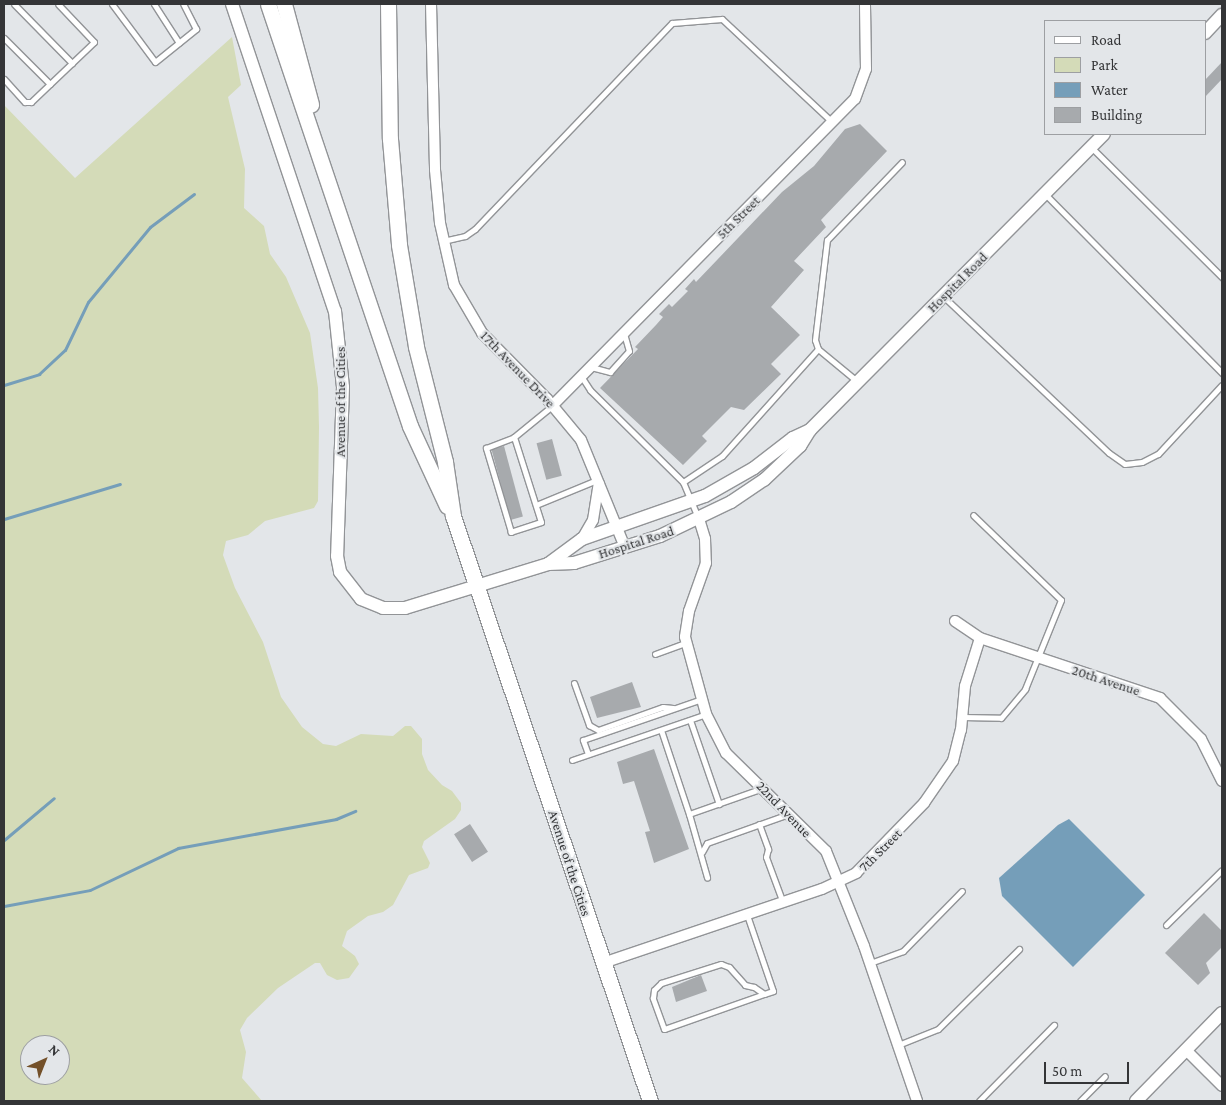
<!DOCTYPE html>
<html>
<head>
<meta charset="utf-8">
<style>
  body { margin:0 }
  #map { position:relative; width:1226px; height:1105px; overflow:hidden; background:#e3e6e9; font-family:"Crimson Pro",serif }
  div>[style] { position:absolute }
  [style*='--x'] { left:calc(var(--x)*1px); top:calc(var(--y)*1px); width:calc(var(--w)*1px); rotate:calc(var(--a)*1deg) }
  .green>* { inset:0; background:#d4dbb8 }
  .water>* { inset:0; background:#759eb9 }
  .stream>* { height:3px; margin:-1.5px; padding:0 1.5px; transform-origin:1.5px; border-radius:1.5px; background:#759eb9 }
  .building>* { inset:0; background:#a7aaad; transform-origin:0 0 }
  .roads { filter:drop-shadow(1px 0 #929497) drop-shadow(-1px 0 #929497) drop-shadow(0 1px #929497) drop-shadow(0 -1px #929497) }
  .service>* { height:5px; margin:-2.5px; padding:0 2.5px; transform-origin:2.5px; border-radius:2.5px; background:#fff }
  .minor>* { height:10px; margin:-5px; padding:0 5px; transform-origin:5px; border-radius:5px; background:#fff }
  .tertiary>* { height:12px; margin:-6px; padding:0 6px; transform-origin:6px; border-radius:6px; background:#fff }
  .secondary>* { height:15px; margin:-7.5px; padding:0 7.5px; transform-origin:7.5px; border-radius:7.5px; background:#fff }
  span { translate:-50% -50%; white-space:nowrap; text-align:center; line-height:1.15; -webkit-text-stroke:4px #e3e6e9; paint-order:stroke }
  .street-label { font-size:14px; color:#343537 }
  .frame { position:absolute; inset:0; border:5px solid #343537; pointer-events:none }
  .legend { position:absolute; left:1044px; top:20px; width:162px; height:115px; box-sizing:border-box; background:#e3e6e9; border:1px solid #9d9fa2; margin:0; padding:6px 9px; list-style:none; font-size:15px; color:#343537 }
  .legend li { display:flex; align-items:center; gap:10px; height:25px }
  .legend b { width:25px; border:1px solid #9d9fa2 }
  .north { position:absolute; left:20px; top:1035px; width:50px; height:50px; box-sizing:border-box; background:#e3e6e9; border:1px solid #9d9fa2; border-radius:50%; rotate:44deg; font-size:14px; font-weight:700; line-height:20px; text-align:center; color:#343537 }
  .north::after { content:''; display:block; margin:auto; width:18px; height:22px; background:#735029; clip-path:polygon(50% 0,100% 100%,50% 72%,0 100%) }
  .scale { position:absolute; left:1044px; top:1062px; width:85px; height:22px; box-sizing:border-box; border:2px solid #343537; border-top:0; padding-left:6px; font-size:15px; line-height:18px; white-space:nowrap; color:#343537; -webkit-text-stroke:4px #e3e6e9; paint-order:stroke }
</style>
</head>
<body>
<div id="map">
  <div class="green">
    <i style="clip-path:polygon(evenodd,232px 37px,241px 85px,228px 97px,245px 169px,244px 208px,264px 226px,270px 254px,286px 277px,310px 333px,318px 388px,319px 427px,318px 501px,314px 508px,265px 521px,248px 535px,226px 541px,223px 555px,235px 588px,263px 642px,281px 697px,302px 727px,323px 744px,336px 746px,361px 734px,393px 736px,405px 726px,411px 726px,422px 739px,422px 754px,428px 770px,442px 785px,452px 791px,461px 803px,461px 810px,455px 819px,424px 841px,422px 847px,430px 863px,428px 868px,409px 875px,393px 905px,383px 912px,368px 916px,347px 931px,342px 946px,355px 956px,359px 964px,349px 978px,337px 980px,327px 975px,320px 963px,315px 963px,278px 988px,247px 1018px,240px 1030px,246px 1052px,242px 1078px,262px 1101px,4px 1101px,4px 105px,75px 178px,232px 37px,30px 1045px,60px 1045px,60px 1075px,30px 1075px,30px 1045px)"></i>
  </div>
  <div class="water">
    <i style="clip-path:polygon(1069px 819px,1145px 895px,1073px 967px,1002px 896px,999px 878px,1058px 825px)"></i>
  </div>
  <div class="stream">
    <i style="--x:4;--y:385;--w:37;--a:-17"></i>
    <i style="--x:39;--y:374;--w:35;--a:-43"></i>
    <i style="--x:65;--y:350;--w:53;--a:-64.4"></i>
    <i style="--x:88;--y:302;--w:97;--a:-50.4"></i>
    <i style="--x:150;--y:227;--w:55;--a:-36.9"></i>
    <i style="--x:4;--y:519;--w:121;--a:-16.8"></i>
    <i style="--x:4;--y:840;--w:65;--a:-40"></i>
    <i style="--x:4;--y:906;--w:87;--a:-10.5"></i>
    <i style="--x:90;--y:890;--w:98;--a:-25.5"></i>
    <i style="--x:178;--y:848;--w:161;--a:-10.4"></i>
    <i style="--x:336;--y:819;--w:21;--a:-23"></i>
  </div>
  <div class="building">
    <i style="clip-path:polygon(1222px 62px,1222px 79px,1205px 97px,1205px 80px)"></i>
    <i style="clip-path:polygon(860px 124px,887px 151px,821px 220px,826px 227px,794px 261px,804px 270px,771px 307px,800px 335px,771px 364px,781px 374px,744px 410px,731px 407px,702px 436px,707px 441px,683px 465px,600px 388px,638px 349px,635px 347px,656px 325px,663px 317px,659px 314px,669px 304px,672px 307px,688px 291px,685px 289px,694px 279px,696px 282px,782px 192px,814px 166px,845px 129px)"></i>
    <i style="left:552px;top:439px;width:38px;height:16px;rotate:75deg"></i>
    <i style="left:504px;top:446px;width:73px;height:13px;rotate:75deg"></i>
    <i style="clip-path:polygon(632px 682px,641px 707px,597px 718px,590px 697px)"></i>
    <i style="clip-path:polygon(654px 749px,689px 849px,654px 863px,645px 832px,650px 831px,634px 781px,623px 784px,617px 762px)"></i>
    <i style="left:470px;top:824px;width:33px;height:19px;rotate:57deg"></i>
    <i style="clip-path:polygon(1204px 913px,1222px 931px,1222px 947px,1206px 963px,1210px 973px,1198px 985px,1165px 953px)"></i>
    <i style="clip-path:polygon(701px 975px,707px 991px,676px 1002px,672px 987px)"></i>
  </div>
  <div class="roads">
    <div class="service">
      <i style="--x:14;--y:4;--w:83;--a:45.5"></i>
      <i style="--x:112;--y:4;--w:72;--a:53.4"></i>
      <i style="--x:155;--y:62;--w:53;--a:-38.8"></i>
      <i style="--x:196;--y:29;--w:28;--a:-117"></i>
      <i style="--x:154;--y:4;--w:46;--a:57.3"></i>
      <i style="--x:4;--y:38;--w:65;--a:45"></i>
      <i style="--x:4;--y:79;--w:31;--a:48"></i>
      <i style="--x:25;--y:102;--w:6;--a:0"></i>
      <i style="--x:31;--y:102;--w:87;--a:-43.6"></i>
      <i style="--x:94;--y:42;--w:52;--a:-133.5"></i>
      <i style="--x:1091;--y:147;--w:185;--a:44.8"></i>
      <i style="--x:1045;--y:194;--w:252;--a:45.3"></i>
      <i style="--x:443;--y:241;--w:23;--a:-13"></i>
      <i style="--x:465;--y:236;--w:12;--a:-35"></i>
      <i style="--x:475;--y:229;--w:285;--a:-46.3"></i>
      <i style="--x:672;--y:23;--w:50;--a:-4.6"></i>
      <i style="--x:722;--y:19;--w:151;--a:43.1"></i>
      <i style="--x:944;--y:297;--w:227;--a:43.4"></i>
      <i style="--x:1109;--y:453;--w:19;--a:35"></i>
      <i style="--x:1125;--y:464;--w:17;--a:-7"></i>
      <i style="--x:1142;--y:462;--w:18;--a:-27"></i>
      <i style="--x:1158;--y:454;--w:94;--a:-47.2"></i>
      <i style="--x:591;--y:367;--w:20;--a:15"></i>
      <i style="--x:610;--y:372;--w:28;--a:-48"></i>
      <i style="--x:629;--y:351;--w:19;--a:-106"></i>
      <i style="--x:581;--y:376;--w:17;--a:57"></i>
      <i style="--x:590;--y:390;--w:131;--a:44.7"></i>
      <i style="--x:683;--y:482;--w:39;--a:67"></i>
      <i style="--x:858;--y:382;--w:52;--a:-140.5"></i>
      <i style="--x:818;--y:349;--w:9;--a:-108"></i>
      <i style="--x:815;--y:340;--w:101;--a:-83.2"></i>
      <i style="--x:827;--y:240;--w:108;--a:-46.1"></i>
      <i style="--x:514;--y:437;--w:89;--a:72.4"></i>
      <i style="--x:541;--y:522;--w:32;--a:162"></i>
      <i style="--x:511;--y:532;--w:88;--a:-106.6"></i>
      <i style="--x:486;--y:448;--w:30;--a:-21"></i>
      <i style="--x:514;--y:437;--w:49;--a:-39.2"></i>
      <i style="--x:683;--y:482;--w:47;--a:-33.7"></i>
      <i style="--x:722;--y:456;--w:144;--a:-48.1"></i>
      <i style="--x:536;--y:505;--w:68;--a:-22.4"></i>
      <i style="--x:655;--y:654;--w:33;--a:-20"></i>
      <i style="--x:574;--y:683;--w:45;--a:70.3"></i>
      <i style="--x:589;--y:725;--w:10;--a:29"></i>
      <i style="--x:598;--y:730;--w:69;--a:-19.5"></i>
      <i style="--x:663;--y:707;--w:10;--a:6"></i>
      <i style="--x:962;--y:717;--w:39;--a:1"></i>
      <i style="--x:1001;--y:718;--w:38;--a:-50"></i>
      <i style="--x:1025;--y:689;--w:96;--a:-68"></i>
      <i style="--x:1061;--y:600;--w:122;--a:-136"></i>
      <i style="--x:690;--y:720;--w:89;--a:71"></i>
      <i style="--x:661;--y:730;--w:89;--a:71.6"></i>
      <i style="--x:689;--y:814;--w:78;--a:-19.4"></i>
      <i style="--x:588;--y:754;--w:15;--a:-110"></i>
      <i style="--x:583;--y:740;--w:126;--a:-19"></i>
      <i style="--x:572;--y:760;--w:142;--a:-18.9"></i>
      <i style="--x:689;--y:814;--w:66;--a:74.1"></i>
      <i style="--x:759;--y:824;--w:27;--a:70"></i>
      <i style="--x:768;--y:849;--w:8;--a:104"></i>
      <i style="--x:766;--y:857;--w:49;--a:69.7"></i>
      <i style="--x:702;--y:852;--w:10;--a:-61"></i>
      <i style="--x:707;--y:843;--w:87;--a:-19.5"></i>
      <i style="--x:747;--y:915;--w:80;--a:71.1"></i>
      <i style="--x:773;--y:991;--w:9;--a:162"></i>
      <i style="--x:764;--y:994;--w:106;--a:160.7"></i>
      <i style="--x:664;--y:1029;--w:33;--a:-110"></i>
      <i style="--x:653;--y:998;--w:8;--a:-83"></i>
      <i style="--x:654;--y:990;--w:10;--a:-45"></i>
      <i style="--x:661;--y:983;--w:63;--a:-17.6"></i>
      <i style="--x:721;--y:964;--w:9;--a:21"></i>
      <i style="--x:729;--y:967;--w:24;--a:48"></i>
      <i style="--x:745;--y:985;--w:9;--a:13"></i>
      <i style="--x:754;--y:987;--w:12;--a:35"></i>
      <i style="--x:1166;--y:925;--w:78;--a:-44.5"></i>
      <i style="--x:870;--y:963;--w:35;--a:-20"></i>
      <i style="--x:903;--y:951;--w:84;--a:-45.5"></i>
      <i style="--x:898;--y:1045;--w:43;--a:-21.8"></i>
      <i style="--x:938;--y:1029;--w:114;--a:-44.6"></i>
      <i style="--x:979;--y:1101;--w:107;--a:-45.4"></i>
      <i style="--x:1080;--y:1101;--w:35;--a:-45"></i>
    </div>
    <div class="minor">
      <i style="--x:431;--y:4;--w:166;--a:88.6"></i>
      <i style="--x:435;--y:170;--w:53;--a:84.6"></i>
      <i style="--x:440;--y:223;--w:64;--a:77.3"></i>
      <i style="--x:454;--y:285;--w:56;--a:59.7"></i>
      <i style="--x:482;--y:333;--w:93;--a:45.4"></i>
      <i style="--x:547;--y:399;--w:53;--a:50.3"></i>
      <i style="--x:581;--y:440;--w:113;--a:67.7"></i>
      <i style="--x:553;--y:405;--w:430;--a:-45.4"></i>
      <i style="--x:855;--y:99;--w:32;--a:-70"></i>
      <i style="--x:866;--y:69;--w:65;--a:-90.9"></i>
      <i style="--x:699;--y:519;--w:21;--a:73"></i>
      <i style="--x:705;--y:539;--w:24;--a:88"></i>
      <i style="--x:706;--y:563;--w:51;--a:109.5"></i>
      <i style="--x:689;--y:611;--w:26;--a:99"></i>
      <i style="--x:685;--y:637;--w:80;--a:74.7"></i>
      <i style="--x:706;--y:714;--w:44;--a:62.9"></i>
      <i style="--x:726;--y:753;--w:140;--a:44.4"></i>
      <i style="--x:826;--y:851;--w:102;--a:68.2"></i>
      <i style="--x:864;--y:946;--w:164;--a:71.1"></i>
      <i style="--x:582;--y:539;--w:22;--a:-60"></i>
      <i style="--x:593;--y:520;--w:37;--a:-81"></i>
      <i style="--x:955;--y:621;--w:30;--a:34"></i>
      <i style="--x:980;--y:638;--w:190;--a:18.4"></i>
      <i style="--x:1160;--y:698;--w:58;--a:45"></i>
      <i style="--x:1201;--y:739;--w:47;--a:63.4"></i>
      <i style="--x:603;--y:963;--w:231;--a:-18.7"></i>
      <i style="--x:822;--y:889;--w:38;--a:-25"></i>
      <i style="--x:856;--y:873;--w:98;--a:-45.8"></i>
      <i style="--x:924;--y:803;--w:51;--a:-55.4"></i>
      <i style="--x:953;--y:761;--w:32;--a:-76"></i>
      <i style="--x:961;--y:730;--w:44;--a:-84.8"></i>
      <i style="--x:965;--y:686;--w:50;--a:-72.6"></i>
      <i style="--x:1186;--y:1050;--w:51;--a:45"></i>
    </div>
    <div class="tertiary">
      <i style="--x:232;--y:4;--w:324;--a:71.5"></i>
      <i style="--x:335;--y:311;--w:76;--a:84"></i>
      <i style="--x:343;--y:387;--w:169;--a:92"></i>
      <i style="--x:337;--y:556;--w:16;--a:79"></i>
      <i style="--x:340;--y:572;--w:34;--a:52"></i>
      <i style="--x:361;--y:599;--w:24;--a:22"></i>
      <i style="--x:383;--y:608;--w:22;--a:0"></i>
      <i style="--x:405;--y:608;--w:150;--a:-17.1"></i>
      <i style="--x:548;--y:564;--w:26;--a:-2"></i>
      <i style="--x:574;--y:563;--w:90;--a:-17.4"></i>
      <i style="--x:660;--y:536;--w:79;--a:-25.6"></i>
      <i style="--x:731;--y:502;--w:40;--a:-34"></i>
      <i style="--x:764;--y:480;--w:50;--a:-43.4"></i>
      <i style="--x:800;--y:446;--w:19;--a:-58"></i>
      <i style="--x:810;--y:430;--w:417;--a:-45.2"></i>
      <i style="--x:1205;--y:33;--w:25;--a:-47"></i>
      <i style="--x:548;--y:564;--w:42;--a:-36.3"></i>
      <i style="--x:582;--y:539;--w:130;--a:-19.3"></i>
      <i style="--x:705;--y:496;--w:56;--a:-29.7"></i>
      <i style="--x:754;--y:468;--w:49;--a:-37.6"></i>
      <i style="--x:793;--y:438;--w:19;--a:-25"></i>
      <i style="--x:1136;--y:1101;--w:123;--a:-45.7"></i>
    </div>
    <div class="secondary">
      <i style="--x:268;--y:4;--w:445;--a:71.4"></i>
      <i style="--x:410;--y:426;--w:88;--a:65.2"></i>
      <i style="--x:284;--y:4;--w:104;--a:74.9"></i>
      <i style="--x:388;--y:4;--w:135;--a:89.2"></i>
      <i style="--x:390;--y:139;--w:106;--a:85.1"></i>
      <i style="--x:399;--y:245;--w:103;--a:80.5"></i>
      <i style="--x:416;--y:347;--w:119;--a:75.8"></i>
      <i style="--x:445;--y:462;--w:55;--a:81.6"></i>
      <i style="--x:453;--y:516;--w:617;--a:71.39"></i>
    </div>
  </div>
  <div class="street-label">
    <span style="left:738px;top:217px;rotate:-45deg">5th Street</span>
    <span style="left:957px;top:282px;rotate:-45deg">Hospital Road</span>
    <span style="left:518px;top:369px;rotate:46deg">17th Avenue Drive</span>
    <span style="left:340px;top:402px;rotate:-90deg">Avenue of the Cities</span>
    <span style="left:636px;top:542px;rotate:-18deg">Hospital Road</span>
    <span style="left:1106px;top:680px;rotate:18deg">20th Avenue</span>
    <span style="left:784px;top:809px;rotate:46deg">22nd Avenue</span>
    <span style="left:880px;top:850px;rotate:-45deg">7th Street</span>
    <span style="left:570px;top:863px;rotate:72deg">Avenue of the Cities</span>
  </div>
  <div class="frame"></div>
  <ul class="legend">
  <li><b style="height:6px;background:#fff"></b>Road</li>
  <li><b style="height:14px;background:#d4dbb8"></b>Park</li>
  <li><b style="height:14px;background:#759eb9"></b>Water</li>
  <li><b style="height:14px;background:#a7aaad"></b>Building</li>
  </ul>
  <div class="north">N</div>
  <div class="scale">50 m</div>
</div>
</body>
</html>
